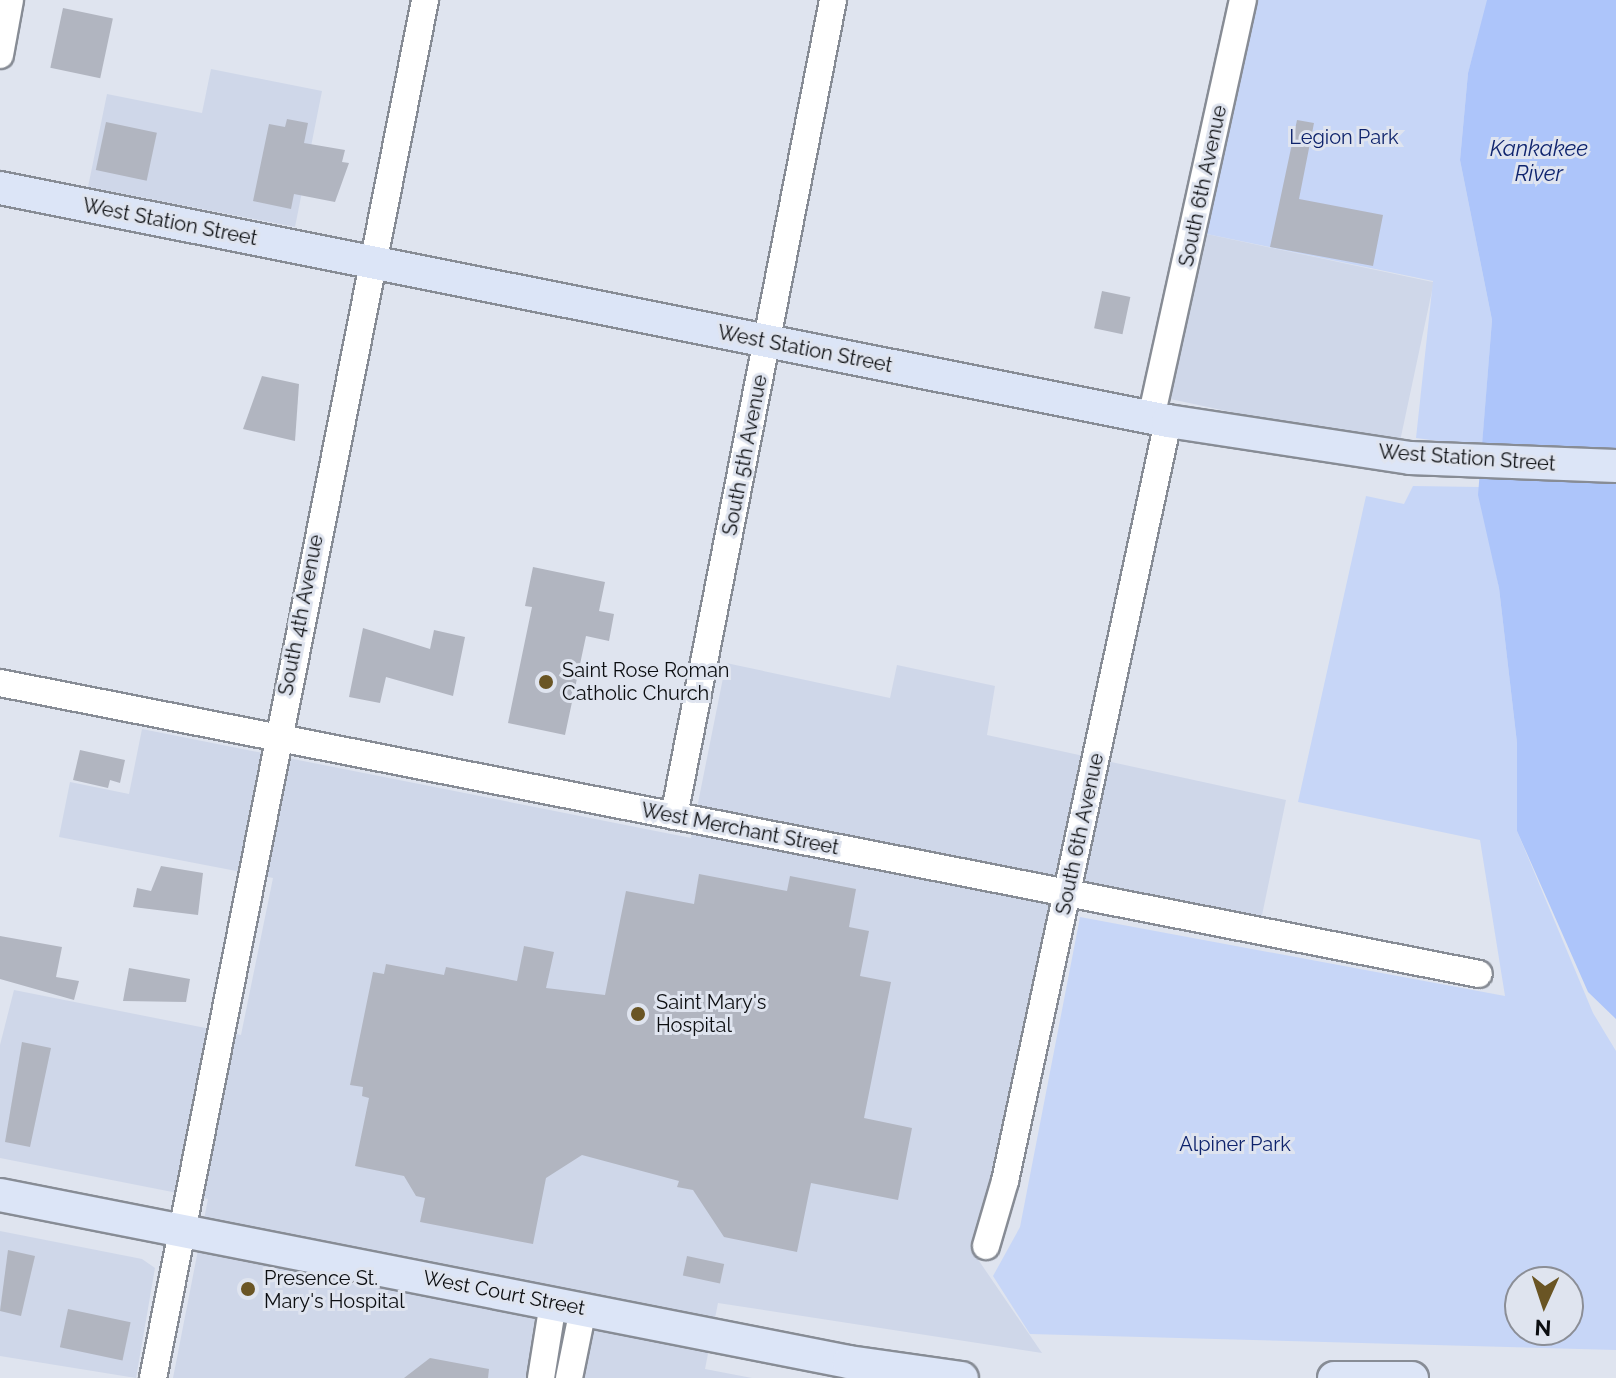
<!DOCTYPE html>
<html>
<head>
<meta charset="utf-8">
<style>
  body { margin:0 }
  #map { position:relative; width:1616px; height:1378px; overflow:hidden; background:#dfe4ef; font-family:Raleway,sans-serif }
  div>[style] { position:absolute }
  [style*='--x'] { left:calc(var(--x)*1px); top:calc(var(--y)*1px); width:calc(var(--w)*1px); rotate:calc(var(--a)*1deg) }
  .built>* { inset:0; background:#cfd7e9; transform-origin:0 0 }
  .green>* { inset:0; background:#c7d6f7 }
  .water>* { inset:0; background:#adc5fa }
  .building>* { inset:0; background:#b1b5c0; transform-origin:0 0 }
  .roads { filter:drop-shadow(2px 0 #878c95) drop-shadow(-2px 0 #878c95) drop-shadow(0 2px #878c95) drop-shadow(0 -2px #878c95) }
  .minor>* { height:26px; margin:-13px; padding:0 13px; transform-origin:13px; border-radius:13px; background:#fff }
  .major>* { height:32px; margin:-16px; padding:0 16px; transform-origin:16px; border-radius:16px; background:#dce5f7 }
  .dots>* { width:22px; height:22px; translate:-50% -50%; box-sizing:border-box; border:4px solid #dfe4ef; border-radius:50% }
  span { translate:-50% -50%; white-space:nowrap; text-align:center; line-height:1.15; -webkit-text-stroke:6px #dfe4ef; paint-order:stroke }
  .park-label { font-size:20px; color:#0e236c }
  .street-label { font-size:20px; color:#0c0e11 }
  .poi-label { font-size:20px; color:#0c0e11 }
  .left { translate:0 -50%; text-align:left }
  .water-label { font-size:22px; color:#0f246e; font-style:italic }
  .north { position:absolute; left:1504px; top:1266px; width:80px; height:80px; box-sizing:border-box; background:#dfe4ef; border:2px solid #8b8e96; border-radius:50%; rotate:183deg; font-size:22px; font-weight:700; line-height:32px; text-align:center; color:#0c0e11 }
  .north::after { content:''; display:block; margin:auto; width:28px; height:36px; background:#6a5524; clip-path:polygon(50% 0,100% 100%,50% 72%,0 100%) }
</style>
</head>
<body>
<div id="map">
  <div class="built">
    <i style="clip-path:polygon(211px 69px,322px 91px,295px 227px,88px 187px,107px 94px,202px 113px)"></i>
    <i style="left:1202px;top:233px;width:237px;height:169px;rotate:12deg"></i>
    <i style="clip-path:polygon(726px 663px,890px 698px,897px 665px,995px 686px,987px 735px,1286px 800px,1261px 920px,1056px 877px,975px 1255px,1042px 1353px,718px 1303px,705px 1369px,752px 1378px,173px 1378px,208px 1199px,0 1158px,0 1045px,14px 990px,241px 1035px,273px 878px,59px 837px,70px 782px,129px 794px,142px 729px,691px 838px)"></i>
    <i style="clip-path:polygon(0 1231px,142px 1259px,155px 1268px,136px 1378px,0 1356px)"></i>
  </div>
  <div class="green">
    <i style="clip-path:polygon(1253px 0,1488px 0,1468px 73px,1460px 160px,1492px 320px,1482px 447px,1416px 438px,1433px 281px,1202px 233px)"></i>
    <i style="clip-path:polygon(evenodd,1413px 486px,1479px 487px,1499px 588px,1517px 743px,1517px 831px,1593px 1013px,1616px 1051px,1616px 1350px,1030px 1334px,993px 1276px,1020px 1227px,1080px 917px,1505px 996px,1480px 840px,1298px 802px,1366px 496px,1404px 504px,1413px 486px,1520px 1282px,1568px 1282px,1568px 1330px,1520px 1330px,1520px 1282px)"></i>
  </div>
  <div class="water">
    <i style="clip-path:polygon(1487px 0,1616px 0,1616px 1019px,1588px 992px,1517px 831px,1517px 743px,1499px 588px,1478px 495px,1492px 320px,1460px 160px,1468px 73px)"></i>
  </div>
  <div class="building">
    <i style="left:63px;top:8px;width:51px;height:61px;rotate:12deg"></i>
    <i style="clip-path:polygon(287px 119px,308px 123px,304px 143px,345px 150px,342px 162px,349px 163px,335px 202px,294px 194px,291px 209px,253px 201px,269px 124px,285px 127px)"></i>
    <i style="clip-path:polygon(1297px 120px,1314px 123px,1299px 199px,1383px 215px,1373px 266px,1270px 247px)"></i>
    <i style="left:106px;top:122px;width:52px;height:49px;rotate:12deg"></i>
    <i style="left:1102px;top:291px;width:29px;height:38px;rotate:12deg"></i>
    <i style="clip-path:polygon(262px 376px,299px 384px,295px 441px,243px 429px)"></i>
    <i style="clip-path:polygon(533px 567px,605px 582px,599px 611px,614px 614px,609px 641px,586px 636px,565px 735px,508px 723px,532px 607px,525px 606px)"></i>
    <i style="clip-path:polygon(363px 628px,430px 649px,434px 630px,465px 637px,453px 696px,386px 677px,380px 703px,349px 697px)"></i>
    <i style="clip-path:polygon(80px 750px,125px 760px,120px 783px,110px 780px,108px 788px,73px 780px)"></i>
    <i style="clip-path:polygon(161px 866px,203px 873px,198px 915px,133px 907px,137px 888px,151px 891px)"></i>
    <i style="clip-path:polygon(699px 874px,787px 891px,790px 876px,856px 889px,849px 927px,869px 931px,860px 976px,891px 982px,864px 1118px,912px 1128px,898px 1200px,811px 1183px,797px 1252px,724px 1237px,693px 1190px,677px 1187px,679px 1181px,582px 1155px,546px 1178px,533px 1244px,420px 1222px,425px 1198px,416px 1196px,404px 1176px,355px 1166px,369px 1098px,362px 1096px,363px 1087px,350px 1085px,373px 972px,384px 974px,386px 964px,444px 975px,446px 967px,517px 981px,524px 946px,554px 952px,546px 988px,605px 995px,626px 891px,694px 904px)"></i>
    <i style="clip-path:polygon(0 936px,62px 947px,56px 977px,79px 981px,74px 1000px,0 979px)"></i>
    <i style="clip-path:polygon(129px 968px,190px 979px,186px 1002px,123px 1001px)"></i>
    <i style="clip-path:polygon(22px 1042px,51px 1048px,30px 1147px,5px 1142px)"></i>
    <i style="clip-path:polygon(8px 1250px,35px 1256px,21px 1316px,0 1311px)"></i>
    <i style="left:687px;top:1256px;width:38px;height:20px;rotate:12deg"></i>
    <i style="left:68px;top:1309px;width:64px;height:39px;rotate:12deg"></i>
    <i style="clip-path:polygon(430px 1358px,489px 1369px,488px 1378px,404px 1378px)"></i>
  </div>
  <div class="roads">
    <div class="minor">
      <i style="--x:0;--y:55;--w:56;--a:-79.7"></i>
      <i style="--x:1151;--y:418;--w:428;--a:-77.6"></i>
      <i style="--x:0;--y:683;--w:1507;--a:11.13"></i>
      <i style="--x:674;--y:816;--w:831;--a:-78.97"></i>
      <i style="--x:986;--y:1246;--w:68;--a:-73.7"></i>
      <i style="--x:1005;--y:1181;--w:777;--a:-77.89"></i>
      <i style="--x:153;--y:1378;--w:1405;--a:-78.83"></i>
      <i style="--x:541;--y:1378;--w:76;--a:-80.9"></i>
      <i style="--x:569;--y:1378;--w:70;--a:-78.5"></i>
    </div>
    <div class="major">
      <i style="--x:0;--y:188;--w:1191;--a:11.28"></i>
      <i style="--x:1168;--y:421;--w:245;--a:8.7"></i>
      <i style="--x:1410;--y:458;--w:206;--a:2.2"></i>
      <i style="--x:0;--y:1195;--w:865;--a:11.13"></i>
      <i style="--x:849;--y:1362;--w:114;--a:8.1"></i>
      <i style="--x:1334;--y:1378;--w:78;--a:0"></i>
    </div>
  </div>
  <div class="dots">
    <i style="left:546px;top:682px;background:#6a5524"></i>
    <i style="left:638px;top:1014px;background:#6a5524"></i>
    <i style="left:248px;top:1289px;background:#6a5524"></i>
  </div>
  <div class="park-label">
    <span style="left:1344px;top:137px">Legion Park</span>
    <span style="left:1235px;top:1144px">Alpiner Park</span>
  </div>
  <div class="street-label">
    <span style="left:1203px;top:186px;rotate:-78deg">South 6th Avenue</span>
    <span style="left:170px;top:222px;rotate:11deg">West Station Street</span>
    <span style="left:805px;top:349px;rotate:11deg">West Station Street</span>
    <span style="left:745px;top:455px;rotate:-79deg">South 5th Avenue</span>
    <span style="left:1467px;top:458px;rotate:4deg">West Station Street</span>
    <span style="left:301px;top:615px;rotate:-79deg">South 4th Avenue</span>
    <span style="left:740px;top:829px;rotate:11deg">West Merchant Street</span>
    <span style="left:1080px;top:834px;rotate:-78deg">South 6th Avenue</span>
    <span style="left:504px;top:1293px;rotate:11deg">West Court Street</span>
  </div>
  <div class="poi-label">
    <span class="left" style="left:562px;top:682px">Saint Rose Roman<br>Catholic Church</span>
    <span class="left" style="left:656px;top:1014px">Saint Mary's<br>Hospital</span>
    <span class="left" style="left:264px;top:1290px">Presence St.<br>Mary's Hospital</span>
  </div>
  <div class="water-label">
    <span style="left:1539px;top:161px">Kankakee<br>River</span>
  </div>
  <div class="north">N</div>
</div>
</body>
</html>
